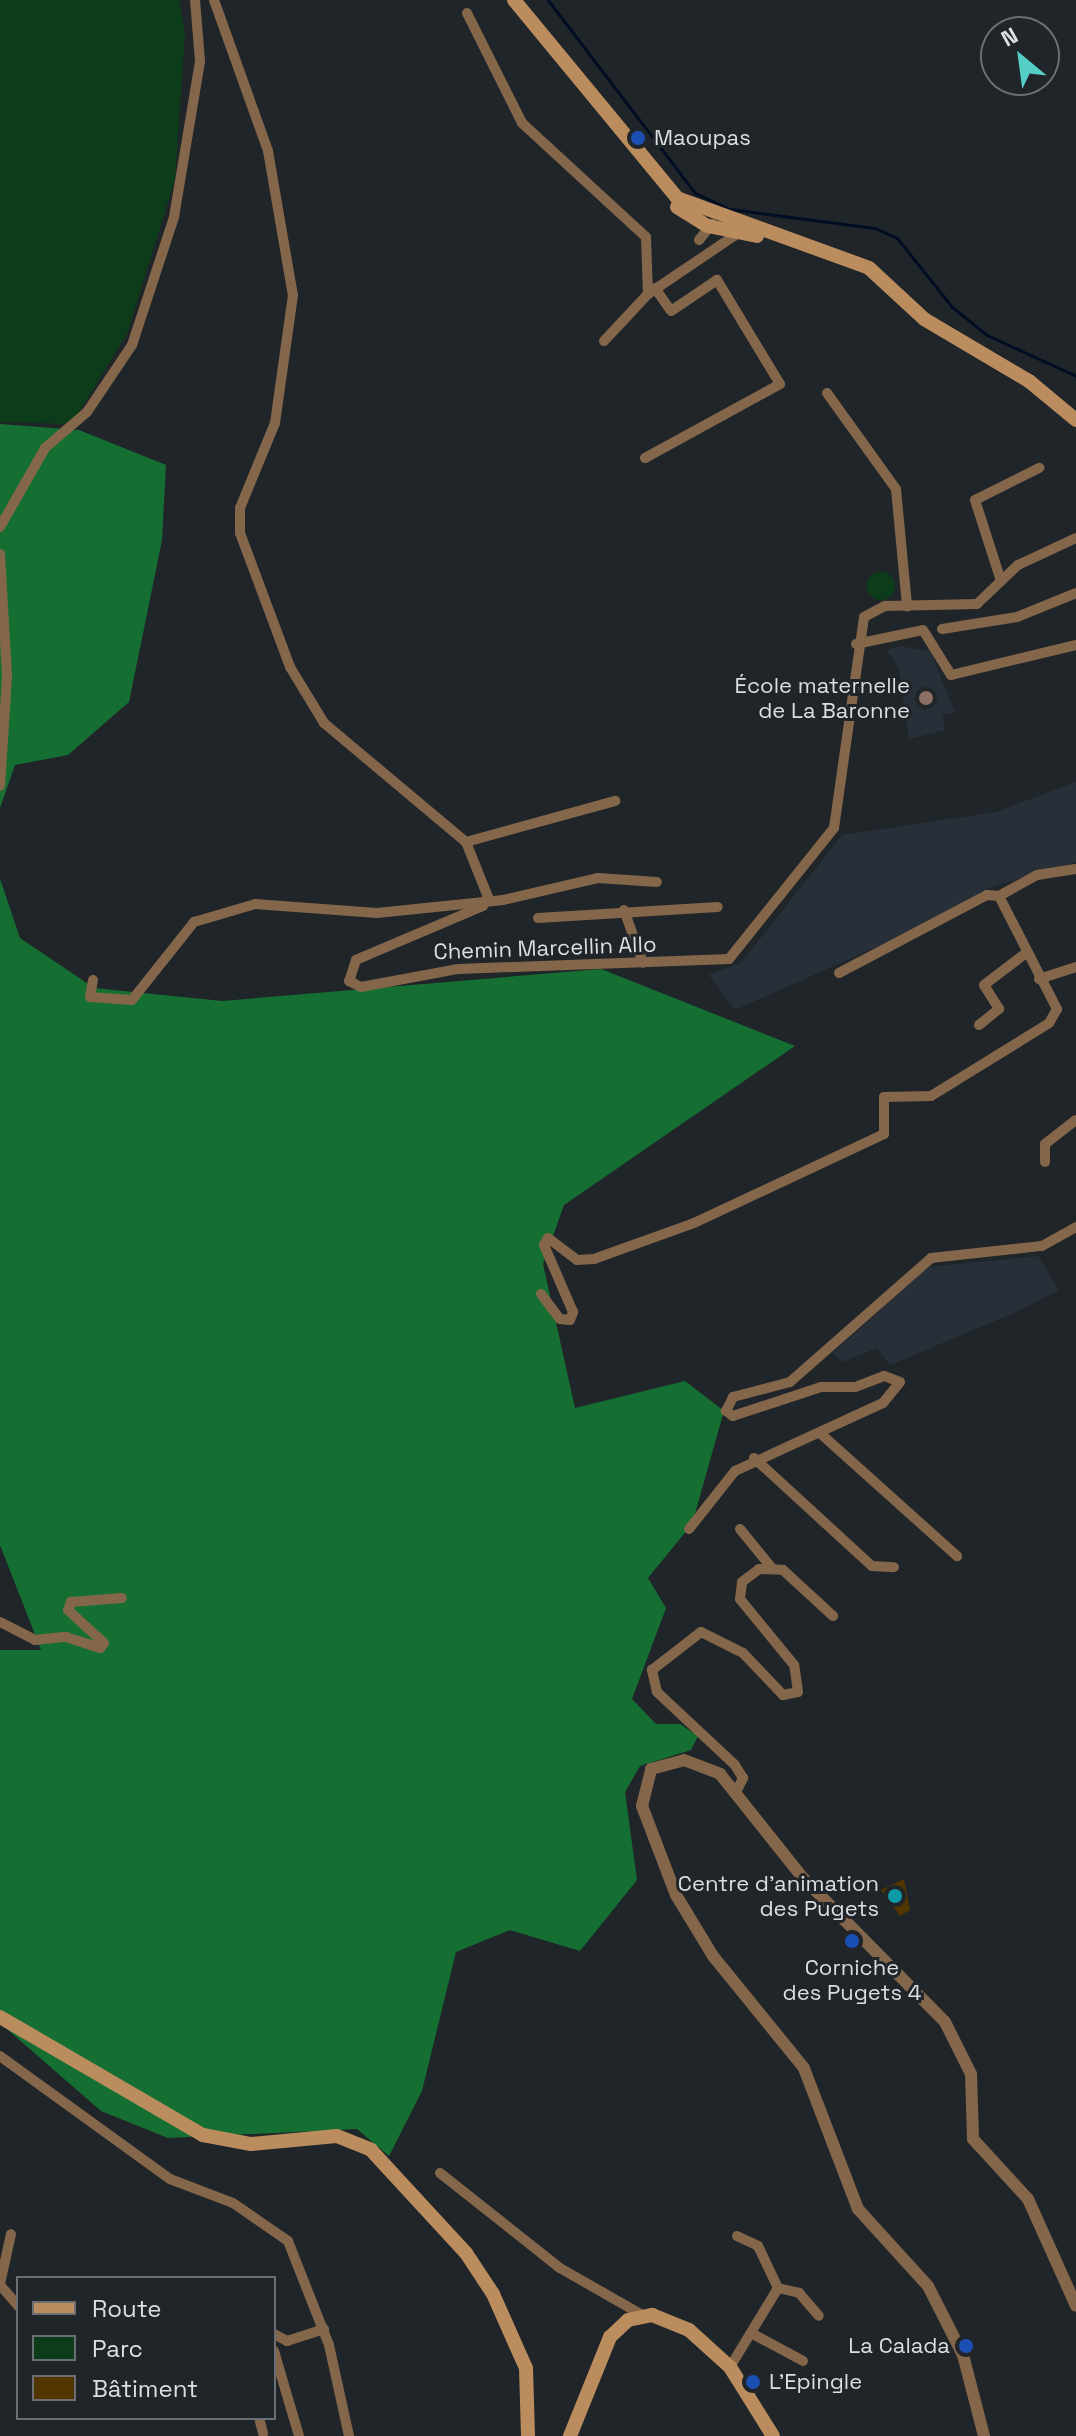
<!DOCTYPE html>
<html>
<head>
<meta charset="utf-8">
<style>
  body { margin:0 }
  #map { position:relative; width:1076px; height:2436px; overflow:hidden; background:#20252a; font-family:"Space Grotesk",sans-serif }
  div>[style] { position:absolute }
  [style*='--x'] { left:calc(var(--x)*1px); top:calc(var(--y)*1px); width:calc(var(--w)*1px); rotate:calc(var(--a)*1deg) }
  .built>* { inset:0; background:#272f39 }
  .green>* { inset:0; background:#0d3c1a }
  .round { border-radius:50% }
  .forest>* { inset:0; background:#156f32 }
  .stream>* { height:3px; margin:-1.5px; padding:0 1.5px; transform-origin:1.5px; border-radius:1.5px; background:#000d22 }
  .building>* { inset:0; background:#523600 }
  .minor>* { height:10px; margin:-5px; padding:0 5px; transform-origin:5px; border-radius:5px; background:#84674a }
  .tertiary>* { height:12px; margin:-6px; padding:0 6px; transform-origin:6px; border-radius:6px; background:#84674a }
  .secondary>* { height:14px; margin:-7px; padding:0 7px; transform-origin:7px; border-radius:7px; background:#bb8c5d }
  .dots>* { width:22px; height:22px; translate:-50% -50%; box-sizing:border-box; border:4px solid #20252a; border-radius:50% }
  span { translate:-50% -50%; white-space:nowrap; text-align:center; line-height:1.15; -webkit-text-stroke:6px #20252a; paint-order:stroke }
  .poi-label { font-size:22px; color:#dbdee2 }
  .left { translate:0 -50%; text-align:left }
  .right { translate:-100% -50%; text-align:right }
  .street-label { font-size:22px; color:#dbdee2 }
  .legend { position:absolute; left:16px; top:2276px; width:260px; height:144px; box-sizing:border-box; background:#20252a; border:2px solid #6b6f74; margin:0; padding:10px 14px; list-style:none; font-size:24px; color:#dbdee2 }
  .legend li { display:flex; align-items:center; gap:16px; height:40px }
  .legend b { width:40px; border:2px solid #6b6f74 }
  .north { position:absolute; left:980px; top:16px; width:80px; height:80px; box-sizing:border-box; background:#20252a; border:2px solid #6b6f74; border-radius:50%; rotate:331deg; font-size:22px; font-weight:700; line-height:32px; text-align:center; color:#dbdee2 }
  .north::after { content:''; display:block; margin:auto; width:28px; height:36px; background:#55cec5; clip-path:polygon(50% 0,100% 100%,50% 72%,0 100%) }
</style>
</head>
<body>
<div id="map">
  <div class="built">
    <i style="clip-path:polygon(900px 646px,930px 651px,955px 712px,943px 715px,945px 730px,909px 739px,899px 669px,887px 650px)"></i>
    <i style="clip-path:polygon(1076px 782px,1076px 862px,988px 888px,939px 919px,735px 1010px,709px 975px,741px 963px,842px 835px,996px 812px)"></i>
    <i style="clip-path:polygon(1038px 1256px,1059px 1290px,1014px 1313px,890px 1365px,877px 1348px,842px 1362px,833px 1353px,928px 1267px)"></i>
  </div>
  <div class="green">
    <i style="clip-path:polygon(0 0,179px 0,185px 33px,175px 180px,127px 334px,72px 424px,0 422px)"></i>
    <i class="round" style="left:867px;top:572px;width:28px;height:28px"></i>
  </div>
  <div class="forest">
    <i style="clip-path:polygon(0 424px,79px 430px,166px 465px,162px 540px,129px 702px,68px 755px,15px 765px,0 808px)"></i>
    <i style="clip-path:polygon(0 879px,20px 938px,94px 988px,222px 1001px,601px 969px,795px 1046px,564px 1205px,543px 1264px,575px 1408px,685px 1381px,724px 1411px,692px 1524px,648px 1578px,666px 1608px,632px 1699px,656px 1724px,680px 1724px,698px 1736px,691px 1750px,640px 1766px,625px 1792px,637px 1880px,580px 1951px,510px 1930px,456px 1952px,422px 2091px,389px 2156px,357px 2129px,168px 2138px,101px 2111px,0 2023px,0 1650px,41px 1650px,0 1545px)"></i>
  </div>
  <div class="stream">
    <i style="--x:548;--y:0;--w:243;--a:52.7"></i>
    <i style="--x:695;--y:193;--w:38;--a:25"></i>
    <i style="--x:730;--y:209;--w:146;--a:7.5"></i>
    <i style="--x:875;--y:228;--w:24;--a:24"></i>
    <i style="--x:897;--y:238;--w:88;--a:51.4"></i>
    <i style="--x:952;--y:307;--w:45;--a:38.7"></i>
    <i style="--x:987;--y:335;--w:98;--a:24.7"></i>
  </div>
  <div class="building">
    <i style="clip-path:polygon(904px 1879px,910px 1910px,900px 1916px,881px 1890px)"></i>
  </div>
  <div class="minor">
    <i style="--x:214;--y:0;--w:160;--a:70.3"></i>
    <i style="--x:268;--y:151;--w:146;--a:80.2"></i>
    <i style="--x:293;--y:295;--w:129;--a:98"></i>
    <i style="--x:275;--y:423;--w:92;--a:112.4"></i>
    <i style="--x:240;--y:508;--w:25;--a:90"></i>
    <i style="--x:240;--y:533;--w:143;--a:69.5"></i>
    <i style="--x:290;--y:667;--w:66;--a:58.7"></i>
    <i style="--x:324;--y:723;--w:185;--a:40"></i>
    <i style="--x:466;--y:842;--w:59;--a:68.2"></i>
    <i style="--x:488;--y:897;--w:10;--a:119"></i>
    <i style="--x:483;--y:906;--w:138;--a:157"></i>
    <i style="--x:356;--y:960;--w:22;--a:108"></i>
    <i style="--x:349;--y:981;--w:13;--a:27"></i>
    <i style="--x:361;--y:987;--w:99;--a:-10.5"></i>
    <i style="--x:458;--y:969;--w:271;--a:-2.1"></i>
    <i style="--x:729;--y:959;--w:168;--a:-51.3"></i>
    <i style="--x:834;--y:828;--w:213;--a:-81.9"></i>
    <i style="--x:864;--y:617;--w:24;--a:-28"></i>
    <i style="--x:885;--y:606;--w:92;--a:-1.2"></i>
    <i style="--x:977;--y:604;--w:57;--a:-43.6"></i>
    <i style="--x:1018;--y:565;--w:64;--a:-25"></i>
    <i style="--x:467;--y:13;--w:123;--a:63.4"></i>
    <i style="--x:522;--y:123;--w:168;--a:42.6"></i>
    <i style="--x:646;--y:237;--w:57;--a:88"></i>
    <i style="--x:648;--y:294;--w:107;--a:-34"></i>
    <i style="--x:699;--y:240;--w:21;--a:-51"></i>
    <i style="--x:604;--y:341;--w:64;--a:-46.9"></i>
    <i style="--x:827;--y:393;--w:118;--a:54.3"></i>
    <i style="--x:896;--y:489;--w:118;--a:84.6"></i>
    <i style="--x:645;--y:458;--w:154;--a:-28.7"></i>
    <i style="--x:780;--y:384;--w:122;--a:-121.2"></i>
    <i style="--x:717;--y:280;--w:55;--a:146"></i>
    <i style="--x:671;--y:311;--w:28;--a:-125"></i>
    <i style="--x:0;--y:527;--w:91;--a:-60.3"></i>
    <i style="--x:45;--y:448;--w:55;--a:-40.6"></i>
    <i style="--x:87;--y:412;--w:81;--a:-56.1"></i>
    <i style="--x:132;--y:345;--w:135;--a:-71.8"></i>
    <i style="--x:174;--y:217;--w:158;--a:-80.5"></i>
    <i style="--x:200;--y:61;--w:61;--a:-94.7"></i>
    <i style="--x:0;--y:554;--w:122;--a:86.7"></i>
    <i style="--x:7;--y:676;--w:110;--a:93.6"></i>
    <i style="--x:1001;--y:581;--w:85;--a:-107.8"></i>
    <i style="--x:975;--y:500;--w:72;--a:-26.6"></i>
    <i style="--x:942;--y:629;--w:76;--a:-9.1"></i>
    <i style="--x:1017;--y:617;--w:64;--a:-22.1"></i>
    <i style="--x:856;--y:644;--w:68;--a:-11.8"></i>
    <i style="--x:923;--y:630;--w:53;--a:58.1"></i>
    <i style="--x:951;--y:675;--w:129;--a:-13.5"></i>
    <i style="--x:466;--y:842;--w:155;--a:-15.4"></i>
    <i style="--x:624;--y:910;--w:56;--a:70.3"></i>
    <i style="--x:538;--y:918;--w:180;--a:-3.5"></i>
    <i style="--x:839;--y:973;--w:167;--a:-27.8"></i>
    <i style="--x:987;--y:895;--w:12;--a:5"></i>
    <i style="--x:1039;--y:979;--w:39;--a:-18"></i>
    <i style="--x:93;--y:980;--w:17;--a:100"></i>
    <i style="--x:90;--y:997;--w:42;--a:4.1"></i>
    <i style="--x:132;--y:1000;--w:100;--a:-51.5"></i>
    <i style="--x:194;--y:922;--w:64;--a:-16.4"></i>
    <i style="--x:255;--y:904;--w:122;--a:4.2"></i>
    <i style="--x:377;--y:913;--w:127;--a:-5.9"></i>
    <i style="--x:503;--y:900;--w:98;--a:-13"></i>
    <i style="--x:598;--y:878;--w:59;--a:3.9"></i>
    <i style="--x:979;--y:1025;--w:26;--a:-39"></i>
    <i style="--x:999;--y:1009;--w:28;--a:-122"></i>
    <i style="--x:984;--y:985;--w:53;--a:-37.3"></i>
    <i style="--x:1045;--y:1162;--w:18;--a:-90"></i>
    <i style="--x:1045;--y:1144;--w:39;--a:-38"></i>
    <i style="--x:541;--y:1294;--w:31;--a:53"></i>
    <i style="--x:560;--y:1319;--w:10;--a:6"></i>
    <i style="--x:570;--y:1320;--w:9;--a:-69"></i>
    <i style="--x:573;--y:1312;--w:73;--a:-113.4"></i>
    <i style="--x:544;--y:1245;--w:8;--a:-60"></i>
    <i style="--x:548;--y:1238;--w:36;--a:37"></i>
    <i style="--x:577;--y:1260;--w:17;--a:-3"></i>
    <i style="--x:594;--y:1259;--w:106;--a:-19.8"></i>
    <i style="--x:694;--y:1223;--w:210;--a:-25.1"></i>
    <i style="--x:884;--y:1134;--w:37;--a:-90"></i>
    <i style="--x:884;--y:1097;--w:47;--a:-1.2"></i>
    <i style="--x:931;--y:1096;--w:139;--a:-31.7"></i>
    <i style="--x:1049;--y:1023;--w:16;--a:-60"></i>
    <i style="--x:1057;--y:1009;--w:127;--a:-117.2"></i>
    <i style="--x:999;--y:896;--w:43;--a:-28.9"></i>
    <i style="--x:1037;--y:875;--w:39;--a:-9"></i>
    <i style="--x:821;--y:1434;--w:183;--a:41.9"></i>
    <i style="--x:754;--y:1458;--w:160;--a:42.5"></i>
    <i style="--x:872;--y:1566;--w:22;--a:3"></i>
    <i style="--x:689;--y:1529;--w:74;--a:-51.6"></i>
    <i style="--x:735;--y:1471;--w:163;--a:-24.7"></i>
    <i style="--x:883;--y:1403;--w:27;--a:-51"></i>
    <i style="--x:900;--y:1382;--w:17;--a:-159"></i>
    <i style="--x:884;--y:1376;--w:31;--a:159"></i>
    <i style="--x:855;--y:1387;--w:34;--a:180"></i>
    <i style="--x:821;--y:1387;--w:93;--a:161.8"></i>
    <i style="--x:733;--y:1416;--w:9;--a:-144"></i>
    <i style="--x:726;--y:1411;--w:16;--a:-63"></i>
    <i style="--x:733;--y:1397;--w:59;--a:-14.7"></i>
    <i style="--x:790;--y:1382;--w:188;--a:-41.3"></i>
    <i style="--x:931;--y:1258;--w:112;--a:-6.2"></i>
    <i style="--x:1042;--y:1246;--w:39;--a:-29"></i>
    <i style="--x:740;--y:1529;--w:49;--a:50.8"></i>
    <i style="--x:0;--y:1622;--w:39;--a:27"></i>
    <i style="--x:35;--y:1640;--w:31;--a:-6"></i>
    <i style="--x:66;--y:1637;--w:36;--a:18"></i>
    <i style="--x:100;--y:1648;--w:6;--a:-51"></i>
    <i style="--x:104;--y:1643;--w:49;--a:-137.5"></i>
    <i style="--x:68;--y:1610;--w:9;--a:-69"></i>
    <i style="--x:71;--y:1602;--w:51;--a:-4.5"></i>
    <i style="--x:736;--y:1792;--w:16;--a:-63"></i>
    <i style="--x:743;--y:1778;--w:15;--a:-122"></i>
    <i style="--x:735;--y:1765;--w:107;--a:-136.9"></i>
    <i style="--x:657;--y:1692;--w:23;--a:-103"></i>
    <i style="--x:652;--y:1670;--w:62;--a:-37.8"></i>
    <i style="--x:701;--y:1632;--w:47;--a:26.6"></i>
    <i style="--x:743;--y:1653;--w:58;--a:46.4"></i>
    <i style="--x:783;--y:1695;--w:15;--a:-11"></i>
    <i style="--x:798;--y:1692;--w:27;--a:-98"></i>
    <i style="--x:794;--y:1665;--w:85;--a:-129.3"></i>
    <i style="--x:740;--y:1599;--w:17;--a:-83"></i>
    <i style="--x:742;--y:1582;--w:21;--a:-37"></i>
    <i style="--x:759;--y:1569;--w:24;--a:2"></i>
    <i style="--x:783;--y:1570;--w:68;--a:42.6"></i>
    <i style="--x:0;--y:2056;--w:210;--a:35.9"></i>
    <i style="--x:170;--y:2179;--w:67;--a:20.9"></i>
    <i style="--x:233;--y:2203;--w:67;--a:34.6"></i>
    <i style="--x:288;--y:2241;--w:112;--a:68.5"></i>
    <i style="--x:329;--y:2345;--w:93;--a:77.6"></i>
    <i style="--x:440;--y:2173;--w:153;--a:38.4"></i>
    <i style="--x:560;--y:2268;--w:95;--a:29.8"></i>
    <i style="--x:737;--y:2236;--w:23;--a:25"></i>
    <i style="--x:758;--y:2246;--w:47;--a:64.5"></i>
    <i style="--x:0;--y:2284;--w:51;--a:-77.6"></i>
    <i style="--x:0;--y:2285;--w:28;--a:49"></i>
    <i style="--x:751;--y:2333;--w:59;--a:28.3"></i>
    <i style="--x:274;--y:2334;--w:15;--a:28"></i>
    <i style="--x:287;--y:2341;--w:39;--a:-18"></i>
    <i style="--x:274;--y:2351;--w:89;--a:73.6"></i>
    <i style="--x:730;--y:2367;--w:92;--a:-58.7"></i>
    <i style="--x:778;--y:2288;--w:22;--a:13"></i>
    <i style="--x:799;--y:2293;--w:30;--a:49"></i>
    <i style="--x:259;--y:2418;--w:16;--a:75"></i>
  </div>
  <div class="tertiary">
    <i style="--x:984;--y:2436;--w:84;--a:-104.5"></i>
    <i style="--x:963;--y:2355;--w:77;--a:-116.9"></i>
    <i style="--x:928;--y:2286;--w:104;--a:-132.3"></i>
    <i style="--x:858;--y:2209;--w:151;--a:-111"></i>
    <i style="--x:804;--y:2068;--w:144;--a:-129.1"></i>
    <i style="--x:713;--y:1956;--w:71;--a:-121.2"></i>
    <i style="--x:676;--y:1895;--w:95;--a:-110.9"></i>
    <i style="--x:642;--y:1806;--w:38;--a:-76"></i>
    <i style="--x:651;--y:1769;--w:34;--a:-15"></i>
    <i style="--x:684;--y:1760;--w:39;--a:21"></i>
    <i style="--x:720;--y:1774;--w:133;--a:51.4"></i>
    <i style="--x:803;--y:1878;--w:202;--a:45.4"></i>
    <i style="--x:945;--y:2022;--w:58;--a:63.4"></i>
    <i style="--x:971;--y:2074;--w:65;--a:88.2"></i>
    <i style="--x:973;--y:2139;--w:81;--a:47.5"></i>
    <i style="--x:1028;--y:2199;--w:117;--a:65.8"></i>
  </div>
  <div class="secondary">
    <i style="--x:514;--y:0;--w:256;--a:50.5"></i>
    <i style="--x:677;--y:198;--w:204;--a:20"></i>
    <i style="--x:869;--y:268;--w:75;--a:42.8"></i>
    <i style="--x:924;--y:319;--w:122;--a:30.6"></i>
    <i style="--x:1029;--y:381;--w:61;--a:39.7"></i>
    <i style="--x:677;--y:207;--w:36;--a:32"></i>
    <i style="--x:708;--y:226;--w:50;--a:11.5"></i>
    <i style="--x:0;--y:2017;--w:235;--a:30.2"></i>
    <i style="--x:203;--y:2135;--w:49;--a:10.6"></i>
    <i style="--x:251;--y:2144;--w:86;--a:-5.3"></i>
    <i style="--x:337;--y:2136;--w:37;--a:22"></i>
    <i style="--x:371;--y:2150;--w:140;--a:47.3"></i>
    <i style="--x:466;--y:2253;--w:49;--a:56.6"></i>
    <i style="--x:493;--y:2294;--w:81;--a:66"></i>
    <i style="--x:526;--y:2368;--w:68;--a:88.3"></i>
    <i style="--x:570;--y:2436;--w:107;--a:-68"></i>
    <i style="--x:610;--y:2337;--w:25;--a:-43"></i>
    <i style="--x:628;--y:2320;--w:25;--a:-12"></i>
    <i style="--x:652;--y:2315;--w:40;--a:22"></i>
    <i style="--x:689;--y:2330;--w:55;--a:42.1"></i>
    <i style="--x:730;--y:2367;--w:81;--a:58.1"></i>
  </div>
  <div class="dots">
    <i style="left:638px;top:138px;background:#1a4fb4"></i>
    <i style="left:926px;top:698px;background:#8d6e63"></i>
    <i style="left:895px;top:1896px;background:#0f9aa8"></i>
    <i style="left:852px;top:1941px;background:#1a4fb4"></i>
    <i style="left:966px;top:2346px;background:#1a4fb4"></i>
    <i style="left:753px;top:2382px;background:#1a4fb4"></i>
  </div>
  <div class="poi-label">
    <span class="left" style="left:654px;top:138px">Maoupas</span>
    <span class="right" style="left:910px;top:698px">École maternelle<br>de La Baronne</span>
    <span class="right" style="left:879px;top:1896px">Centre d'animation<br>des Pugets</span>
    <span style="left:852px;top:1980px">Corniche<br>des Pugets 4</span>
    <span class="right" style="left:950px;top:2346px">La Calada</span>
    <span class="left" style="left:769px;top:2382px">L'Epingle</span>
  </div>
  <div class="street-label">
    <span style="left:545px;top:948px;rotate:-2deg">Chemin Marcellin Allo</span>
  </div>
  <ul class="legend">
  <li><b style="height:10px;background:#bb8c5d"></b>Route</li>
  <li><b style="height:22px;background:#0d3c1a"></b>Parc</li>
  <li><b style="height:22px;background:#523600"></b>Bâtiment</li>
  </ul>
  <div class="north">N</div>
</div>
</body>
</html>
